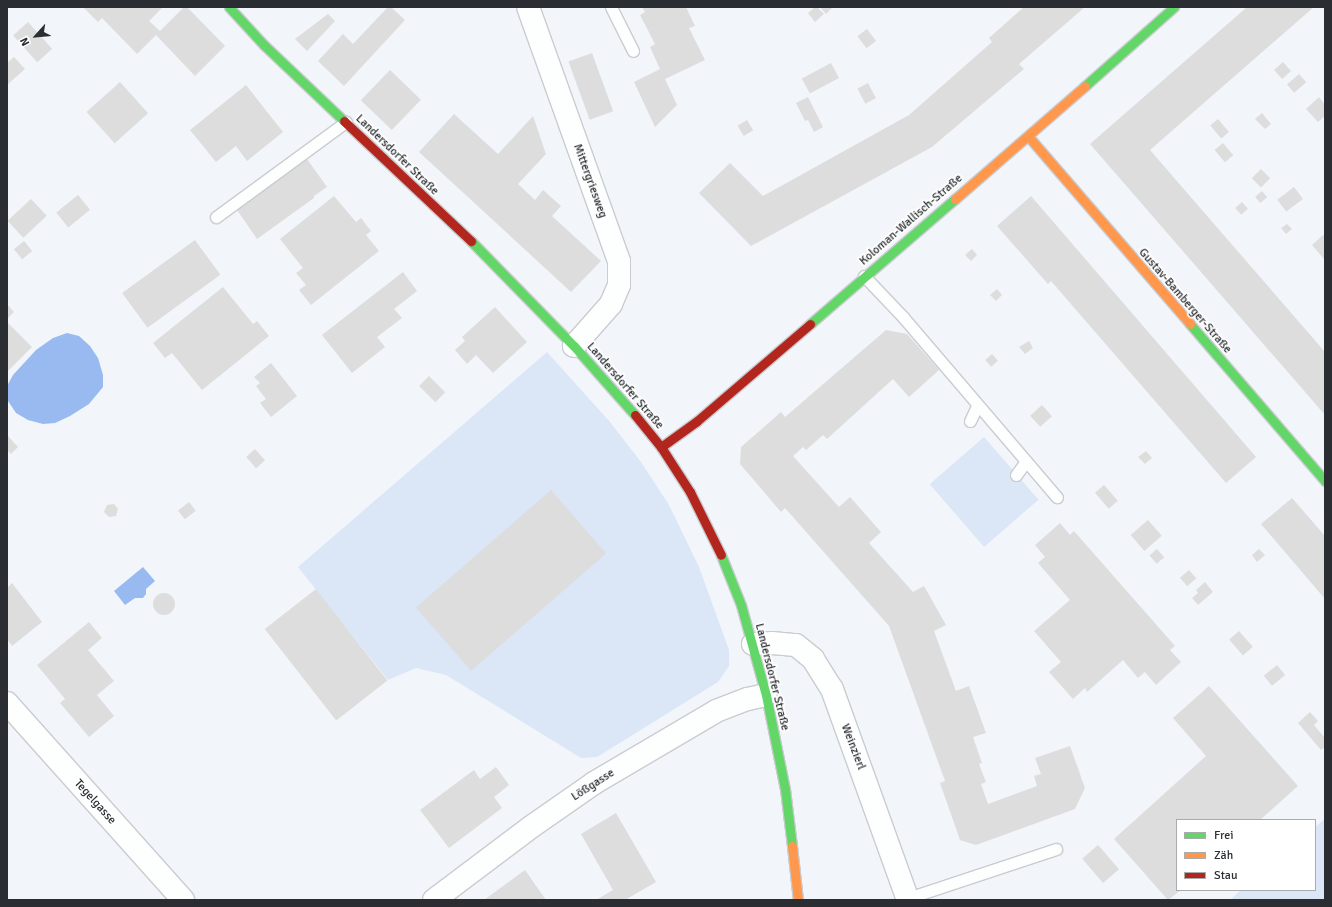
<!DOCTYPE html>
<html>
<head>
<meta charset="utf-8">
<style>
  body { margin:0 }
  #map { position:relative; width:1332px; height:907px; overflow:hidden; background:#f2f6fa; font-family:Signika,sans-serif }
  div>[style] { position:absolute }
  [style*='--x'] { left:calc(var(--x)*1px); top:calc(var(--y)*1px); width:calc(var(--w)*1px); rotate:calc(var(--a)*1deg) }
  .green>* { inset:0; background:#dbe6f7; transform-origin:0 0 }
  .water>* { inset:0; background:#98baf0 }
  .building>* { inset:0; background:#dcdddc; transform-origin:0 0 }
  .round { border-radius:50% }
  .roads { filter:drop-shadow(1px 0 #c9ccd0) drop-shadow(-1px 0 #c9ccd0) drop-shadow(0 1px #c9ccd0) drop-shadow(0 -1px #c9ccd0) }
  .lane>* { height:11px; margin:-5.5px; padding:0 5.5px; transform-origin:5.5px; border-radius:5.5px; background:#fdfefe }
  .street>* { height:22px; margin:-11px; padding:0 11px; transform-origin:11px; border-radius:11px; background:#fdfefe }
  .fast>* { height:9px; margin:-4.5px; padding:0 4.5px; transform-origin:4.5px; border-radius:4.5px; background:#63d668 }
  .slow>* { height:9px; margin:-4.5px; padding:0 4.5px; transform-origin:4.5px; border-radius:4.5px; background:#ff974d }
  .jam>* { height:9px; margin:-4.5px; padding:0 4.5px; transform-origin:4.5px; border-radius:4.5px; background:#b3261e }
  span { translate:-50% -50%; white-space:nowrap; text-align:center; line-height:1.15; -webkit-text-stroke:3.5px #fff; paint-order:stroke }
  .street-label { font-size:12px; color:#2a2d31 }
  .frame { position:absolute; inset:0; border:8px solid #2a2d31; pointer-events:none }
  .legend { position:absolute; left:1176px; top:819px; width:140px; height:72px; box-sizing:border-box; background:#fff; border:1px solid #aaabad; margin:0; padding:5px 7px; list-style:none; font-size:12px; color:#2a2d31 }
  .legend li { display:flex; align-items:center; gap:8px; height:20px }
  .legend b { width:20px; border:1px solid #aaabad }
  .north { position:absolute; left:16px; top:16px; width:40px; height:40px; -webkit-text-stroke:3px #fff; paint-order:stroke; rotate:243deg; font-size:11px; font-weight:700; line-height:16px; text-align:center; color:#2a2d31 }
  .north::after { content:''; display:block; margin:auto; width:14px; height:18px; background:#2a2d31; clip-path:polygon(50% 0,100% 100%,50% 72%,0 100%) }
</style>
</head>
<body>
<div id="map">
  <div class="green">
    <i style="clip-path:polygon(547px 352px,610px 422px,641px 462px,669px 505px,699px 567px,729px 650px,729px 666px,718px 682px,597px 757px,581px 758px,446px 675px,416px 668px,388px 680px,298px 567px)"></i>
    <i style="left:984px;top:437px;width:83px;height:72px;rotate:49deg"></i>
    <i style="clip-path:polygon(1325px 819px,1325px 900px,1230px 900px,1241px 890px,1315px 890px,1315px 827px)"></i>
  </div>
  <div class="water">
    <i style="clip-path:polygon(67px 333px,79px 336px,90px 346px,98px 358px,103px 375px,103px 387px,89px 404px,70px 416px,55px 423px,43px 424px,28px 420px,16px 413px,8px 401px,7px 386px,13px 375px,36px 350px,53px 338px)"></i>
    <i style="clip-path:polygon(143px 567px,155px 581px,146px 589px,146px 594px,143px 598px,135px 598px,125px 605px,114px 591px)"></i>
  </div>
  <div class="building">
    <i style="clip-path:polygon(83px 7px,163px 7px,149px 21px,160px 31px,184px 7px,187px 7px,225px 46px,195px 76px,156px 35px,137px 54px,102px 18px,98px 22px)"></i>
    <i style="clip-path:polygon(388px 7px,391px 7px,405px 20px,344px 86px,318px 61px,343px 34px,353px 44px)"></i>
    <i style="clip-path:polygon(642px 7px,686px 7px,695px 26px,689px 28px,705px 60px,665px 79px,677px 105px,655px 127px,634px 82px,660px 69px,650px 47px,655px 44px,640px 15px,645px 12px)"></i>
    <i style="clip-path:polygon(815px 7px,817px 7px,824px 14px,815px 22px,808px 13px)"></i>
    <i style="clip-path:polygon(820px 7px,833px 7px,826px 14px)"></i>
    <i style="clip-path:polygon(1024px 7px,1085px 7px,1019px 64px,1024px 69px,932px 147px,751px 246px,699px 193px,730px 163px,763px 196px,909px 115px,992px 42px,989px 38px)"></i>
    <i style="clip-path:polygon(1247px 7px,1314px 7px,1150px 150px,1325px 352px,1325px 415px,1090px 144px)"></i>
    <i style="clip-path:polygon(328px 14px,335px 21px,307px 51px,295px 39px)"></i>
    <i style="left:28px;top:22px;width:36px;height:20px;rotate:48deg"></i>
    <i style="left:867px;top:29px;width:15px;height:12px;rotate:53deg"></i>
    <i style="left:592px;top:53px;width:62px;height:25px;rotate:70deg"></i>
    <i style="clip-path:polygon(14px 57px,25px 69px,7px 85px,7px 63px)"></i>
    <i style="left:1283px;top:62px;width:12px;height:12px;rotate:48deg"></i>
    <i style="left:831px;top:63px;width:17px;height:33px;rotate:62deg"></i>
    <i style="left:390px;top:70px;width:43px;height:42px;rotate:44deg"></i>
    <i style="left:1299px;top:74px;width:11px;height:16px;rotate:49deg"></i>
    <i style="left:120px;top:82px;width:42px;height:45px;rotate:48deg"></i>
    <i style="left:868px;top:83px;width:17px;height:12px;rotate:62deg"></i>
    <i style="clip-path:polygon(246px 85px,283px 132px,247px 161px,236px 146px,216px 162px,190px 130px)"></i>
    <i style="clip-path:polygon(808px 97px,823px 127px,814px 132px,808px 120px,805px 121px,796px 103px)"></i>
    <i style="clip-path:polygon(1319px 97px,1325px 105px,1325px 116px,1318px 122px,1306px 109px)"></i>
    <i style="clip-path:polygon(1262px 113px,1271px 124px,1265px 129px,1255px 119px)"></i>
    <i style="clip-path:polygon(454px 114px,498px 154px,533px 116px,546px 154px,518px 184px,535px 200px,543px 190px,561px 206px,552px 216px,601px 261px,571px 292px,419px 152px)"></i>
    <i style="left:1218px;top:119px;width:17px;height:10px;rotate:50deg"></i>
    <i style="left:747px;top:120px;width:12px;height:11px;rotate:59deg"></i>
    <i style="left:1223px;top:143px;width:16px;height:11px;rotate:50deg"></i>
    <i style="clip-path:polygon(307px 159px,327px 187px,314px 196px,314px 198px,257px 239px,237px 210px)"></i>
    <i style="left:1261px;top:169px;width:13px;height:13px;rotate:45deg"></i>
    <i style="left:1294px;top:187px;width:15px;height:21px;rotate:53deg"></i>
    <i style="left:1262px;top:191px;width:8px;height:9px;rotate:50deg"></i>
    <i style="left:78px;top:195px;width:19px;height:28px;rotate:51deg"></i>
    <i style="clip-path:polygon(334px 196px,356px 222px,361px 218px,371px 231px,366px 235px,379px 251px,311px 305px,299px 290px,306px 285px,296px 273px,303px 268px,280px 239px)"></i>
    <i style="clip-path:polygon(1031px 196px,1256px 457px,1226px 483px,1051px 281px,1048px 284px,997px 226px)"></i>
    <i style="left:31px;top:199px;width:23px;height:32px;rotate:47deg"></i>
    <i style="left:1242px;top:202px;width:9px;height:9px;rotate:49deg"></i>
    <i style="clip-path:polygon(1287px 224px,1292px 229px,1286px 234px,1281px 228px)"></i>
    <i style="clip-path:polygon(1323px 235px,1325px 237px,1324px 259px,1312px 245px)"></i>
    <i style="left:195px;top:240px;width:43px;height:90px;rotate:54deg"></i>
    <i style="left:24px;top:241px;width:13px;height:13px;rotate:51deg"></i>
    <i style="clip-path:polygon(972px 249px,977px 255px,971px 261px,965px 255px)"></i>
    <i style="clip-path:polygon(403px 272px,417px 291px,394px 309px,402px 318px,377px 337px,385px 347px,352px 373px,322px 335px)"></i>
    <i style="clip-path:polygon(223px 287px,253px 324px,257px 321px,269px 336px,202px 390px,172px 353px,165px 358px,153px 343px)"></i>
    <i style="clip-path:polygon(997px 289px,1002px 295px,996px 301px,990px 295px)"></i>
    <i style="clip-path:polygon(7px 304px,14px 312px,7px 319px)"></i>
    <i style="clip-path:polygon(495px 307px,527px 342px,493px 373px,476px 355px,467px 364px,455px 350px,465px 341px,462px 337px)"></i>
    <i style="clip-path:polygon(7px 322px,32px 347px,7px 372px)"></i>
    <i style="clip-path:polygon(886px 330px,907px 334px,939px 370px,909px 397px,893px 379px,827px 439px,823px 435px,806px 450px,803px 447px,793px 456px,839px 507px,850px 497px,881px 532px,869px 543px,913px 592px,924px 586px,946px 625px,934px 631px,956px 691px,969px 686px,986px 733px,973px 737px,982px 763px,979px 764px,986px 782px,981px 784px,988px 804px,1037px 786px,1034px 776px,1041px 774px,1035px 758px,1070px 746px,1085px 788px,1075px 809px,976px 845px,960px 840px,940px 783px,945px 781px,889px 626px,785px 508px,781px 512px,740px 464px,741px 447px,781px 412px,785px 417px)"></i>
    <i style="clip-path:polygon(1029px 341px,1033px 348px,1025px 354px,1019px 347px)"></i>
    <i style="left:992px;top:354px;width:9px;height:9px;rotate:49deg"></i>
    <i style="clip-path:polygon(271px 363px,297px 396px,271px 417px,260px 403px,266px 399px,256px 386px,260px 383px,254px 377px)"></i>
    <i style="left:429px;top:376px;width:23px;height:14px;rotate:45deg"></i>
    <i style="left:1042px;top:405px;width:15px;height:16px;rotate:48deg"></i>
    <i style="clip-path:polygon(7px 435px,18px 447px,11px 454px,7px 450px)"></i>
    <i style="left:255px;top:449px;width:15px;height:12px;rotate:48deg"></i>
    <i style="clip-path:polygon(1146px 451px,1152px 458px,1145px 464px,1138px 457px)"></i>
    <i style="left:1104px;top:485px;width:21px;height:12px;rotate:49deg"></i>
    <i style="left:551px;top:490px;width:84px;height:179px;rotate:49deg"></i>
    <i style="clip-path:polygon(1292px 498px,1325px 536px,1325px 599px,1261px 524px)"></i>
    <i style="left:189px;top:502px;width:11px;height:14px;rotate:52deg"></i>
    <i style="clip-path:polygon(114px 504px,118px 509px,116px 516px,109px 517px,104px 512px,107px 505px)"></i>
    <i style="left:1148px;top:520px;width:21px;height:23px;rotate:49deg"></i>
    <i style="clip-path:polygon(1060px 523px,1070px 535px,1074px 531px,1175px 646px,1170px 650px,1181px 662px,1156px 685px,1145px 672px,1138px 678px,1123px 660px,1087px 692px,1085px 688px,1073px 699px,1049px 672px,1061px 662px,1034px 631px,1070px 600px,1038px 563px,1045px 557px,1035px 545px)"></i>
    <i style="left:1157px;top:549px;width:11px;height:10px;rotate:49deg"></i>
    <i style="clip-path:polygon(1259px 549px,1265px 555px,1257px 562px,1252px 555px)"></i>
    <i style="left:1189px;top:570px;width:11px;height:12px;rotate:49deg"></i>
    <i style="clip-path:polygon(1205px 582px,1213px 592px,1198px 605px,1192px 598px,1198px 593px,1196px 590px)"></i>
    <i style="clip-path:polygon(12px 583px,42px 622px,12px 646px,7px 639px,7px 588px)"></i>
    <i style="left:316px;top:589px;width:116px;height:65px;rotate:52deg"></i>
    <i class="round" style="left:153px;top:593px;width:22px;height:22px"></i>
    <i style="clip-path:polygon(89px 622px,102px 638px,88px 650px,114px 681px,97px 695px,114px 716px,89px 737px,60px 703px,65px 699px,37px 665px)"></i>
    <i style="left:1239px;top:631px;width:21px;height:13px;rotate:49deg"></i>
    <i style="left:1277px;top:665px;width:13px;height:17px;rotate:51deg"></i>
    <i style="clip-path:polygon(1209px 686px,1298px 786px,1260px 820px,1177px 820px,1177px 890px,1181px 890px,1168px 900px,1114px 839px,1206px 756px,1173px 718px)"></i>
    <i style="clip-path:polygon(1310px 712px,1318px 721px,1314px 725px,1325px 738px,1325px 747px,1321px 750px,1298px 723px)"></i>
    <i style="clip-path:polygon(496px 767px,509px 785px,494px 797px,502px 808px,449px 848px,420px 810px,474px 770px,480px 779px)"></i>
    <i style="clip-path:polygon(616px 813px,656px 882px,625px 900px,596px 900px,613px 890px,581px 834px)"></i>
    <i style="left:1098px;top:845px;width:32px;height:21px;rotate:49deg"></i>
    <i style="clip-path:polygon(525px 870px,546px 900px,484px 900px,499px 889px)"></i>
  </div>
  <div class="roads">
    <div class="lane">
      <i style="--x:611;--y:7;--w:49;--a:63.4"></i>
      <i style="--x:216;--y:217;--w:161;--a:-36.2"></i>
      <i style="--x:864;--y:276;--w:57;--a:46.4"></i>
      <i style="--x:903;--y:317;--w:237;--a:49.5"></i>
      <i style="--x:970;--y:421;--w:17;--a:-65"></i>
      <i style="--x:1016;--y:475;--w:17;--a:-54"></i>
      <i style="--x:908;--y:898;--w:156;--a:-18.3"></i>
    </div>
    <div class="street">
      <i style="--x:528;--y:7;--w:270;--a:70.3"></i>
      <i style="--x:619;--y:261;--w:24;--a:90"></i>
      <i style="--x:619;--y:285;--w:21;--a:113"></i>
      <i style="--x:611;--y:304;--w:56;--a:131.4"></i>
      <i style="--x:753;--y:644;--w:19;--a:-3"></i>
      <i style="--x:772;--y:643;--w:24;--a:5"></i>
      <i style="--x:796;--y:645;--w:22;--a:39"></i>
      <i style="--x:813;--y:659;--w:36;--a:58"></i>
      <i style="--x:832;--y:689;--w:224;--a:70.2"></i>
      <i style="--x:7;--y:703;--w:264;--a:48.2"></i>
      <i style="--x:434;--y:900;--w:121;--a:-37"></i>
      <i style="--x:531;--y:827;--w:77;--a:-34.9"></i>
      <i style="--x:594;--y:783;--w:142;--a:-30.5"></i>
      <i style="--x:716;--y:711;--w:34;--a:-21"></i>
      <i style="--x:748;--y:699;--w:18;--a:-13"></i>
    </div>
    <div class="fast">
      <i style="--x:229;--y:7;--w:52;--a:47.4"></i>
      <i style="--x:264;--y:45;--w:110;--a:43.5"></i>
      <i style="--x:1085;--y:86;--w:119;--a:-41.6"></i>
      <i style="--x:471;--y:241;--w:147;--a:45.6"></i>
      <i style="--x:574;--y:346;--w:92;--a:48.5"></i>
      <i style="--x:810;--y:324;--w:191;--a:-40.8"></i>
      <i style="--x:1190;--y:324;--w:207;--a:49.3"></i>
      <i style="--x:721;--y:555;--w:54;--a:68.2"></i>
      <i style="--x:741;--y:605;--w:93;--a:74.5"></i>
      <i style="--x:766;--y:695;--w:96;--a:78.6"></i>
      <i style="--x:785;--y:789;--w:57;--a:83"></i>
    </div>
    <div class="slow">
      <i style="--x:1028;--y:136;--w:248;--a:49.2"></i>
      <i style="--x:955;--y:199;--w:172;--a:-41"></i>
      <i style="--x:792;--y:846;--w:54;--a:83.7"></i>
    </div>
    <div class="jam">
      <i style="--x:344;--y:121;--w:175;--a:43.4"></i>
      <i style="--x:635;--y:415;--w:41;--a:50.9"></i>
      <i style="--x:661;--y:447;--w:54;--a:57.2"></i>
      <i style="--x:690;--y:492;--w:70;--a:63.8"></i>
      <i style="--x:661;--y:447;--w:44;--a:-35.8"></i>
      <i style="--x:697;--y:421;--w:149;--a:-40.6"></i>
    </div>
  </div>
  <div class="street-label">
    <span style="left:397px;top:155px;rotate:44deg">Landersdorfer Straße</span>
    <span style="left:590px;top:181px;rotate:70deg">Mittergriesweg</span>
    <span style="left:911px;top:220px;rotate:-41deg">Koloman-Wallisch-Straße</span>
    <span style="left:1185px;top:301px;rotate:49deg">Gustav-Bamberger-Straße</span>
    <span style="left:625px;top:386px;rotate:49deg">Landersdorfer Straße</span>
    <span style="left:772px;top:677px;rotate:76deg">Landersdorfer Straße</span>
    <span style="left:853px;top:747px;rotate:69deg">Weinzierl</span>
    <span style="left:593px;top:785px;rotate:-33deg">Lößgasse</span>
    <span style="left:95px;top:802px;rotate:48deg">Tegelgasse</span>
  </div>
  <div class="frame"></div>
  <ul class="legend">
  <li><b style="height:5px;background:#63d668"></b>Frei</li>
  <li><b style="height:5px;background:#ff974d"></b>Zäh</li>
  <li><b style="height:5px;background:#b3261e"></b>Stau</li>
  </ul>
  <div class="north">N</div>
</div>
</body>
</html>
